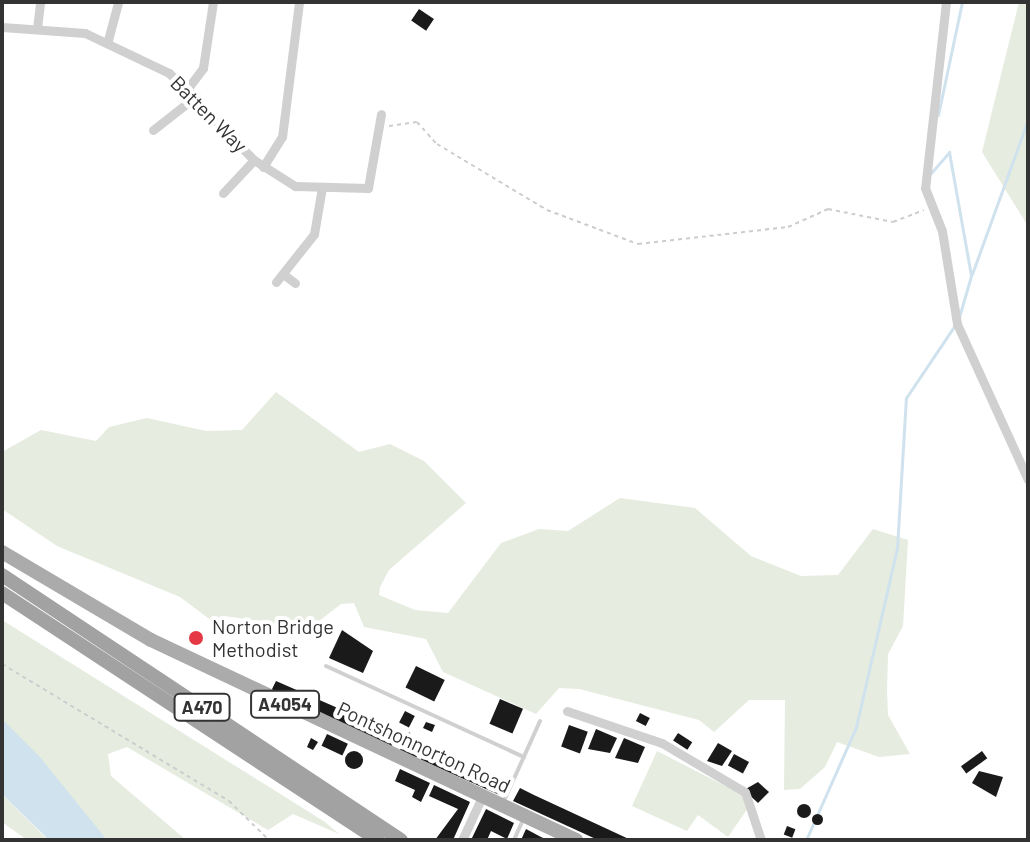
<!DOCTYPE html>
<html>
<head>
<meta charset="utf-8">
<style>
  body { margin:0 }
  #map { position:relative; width:1030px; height:842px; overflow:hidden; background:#fff; font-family:Barlow,sans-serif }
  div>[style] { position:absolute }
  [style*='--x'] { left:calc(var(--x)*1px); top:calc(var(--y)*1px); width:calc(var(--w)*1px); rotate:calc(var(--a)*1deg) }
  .green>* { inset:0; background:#e6ecdf }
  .water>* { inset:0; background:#cfe2ee }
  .stream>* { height:3px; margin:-1.5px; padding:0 1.5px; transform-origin:1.5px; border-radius:1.5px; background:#cfe2ee }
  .building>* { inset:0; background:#1a1a1a; transform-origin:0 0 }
  .round { border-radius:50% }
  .path>* { height:2px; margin-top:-1px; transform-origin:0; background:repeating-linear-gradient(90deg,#cdcdcd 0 4px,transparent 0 8px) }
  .service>* { height:4px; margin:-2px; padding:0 2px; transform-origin:2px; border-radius:2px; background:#d0d0d0 }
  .minor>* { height:9px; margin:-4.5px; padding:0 4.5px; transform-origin:4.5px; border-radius:4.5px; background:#d0d0d0 }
  .primary>* { height:14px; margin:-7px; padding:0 7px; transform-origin:7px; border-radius:7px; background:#ababab }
  .trunk>* { height:14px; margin:-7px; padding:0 7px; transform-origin:7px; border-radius:7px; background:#a2a2a2 }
  .dots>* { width:22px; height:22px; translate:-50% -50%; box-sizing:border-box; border:4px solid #fff; border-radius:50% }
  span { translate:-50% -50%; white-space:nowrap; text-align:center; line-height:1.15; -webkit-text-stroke:8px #fff; paint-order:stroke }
  .shield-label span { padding:2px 6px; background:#fff; border:2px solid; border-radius:6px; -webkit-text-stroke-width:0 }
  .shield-label { font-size:18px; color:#333; font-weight:700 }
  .street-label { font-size:20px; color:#333 }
  .poi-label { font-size:20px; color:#333 }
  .left { translate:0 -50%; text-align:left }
  .frame { position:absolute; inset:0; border:4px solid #333; pointer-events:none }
</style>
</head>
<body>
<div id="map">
  <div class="green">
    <i style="clip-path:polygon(1019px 2px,1028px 2px,1028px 226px,982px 152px)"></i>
    <i style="clip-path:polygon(276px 392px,359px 452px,390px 444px,424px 461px,466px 503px,389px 570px,380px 587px,379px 595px,415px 610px,448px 613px,501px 543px,539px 529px,568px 531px,620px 498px,695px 508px,751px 556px,801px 576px,838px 575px,873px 529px,908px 540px,903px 626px,888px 654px,887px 691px,888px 715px,910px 754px,879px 757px,837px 742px,825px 767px,800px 789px,784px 790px,785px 700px,749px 700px,714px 732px,699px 720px,579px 689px,559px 688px,536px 714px,443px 672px,426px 639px,364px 627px,354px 603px,341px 604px,310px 628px,224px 616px,216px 624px,180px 597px,57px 546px,2px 509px,2px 452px,41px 430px,96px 441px,109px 427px,147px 418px,206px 431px,242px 430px)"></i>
    <i style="clip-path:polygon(2px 620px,325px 822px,339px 834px,293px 814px,268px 830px,127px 747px,108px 754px,111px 776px,186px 840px,107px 840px,2px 719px)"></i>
    <i style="clip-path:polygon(657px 751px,741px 794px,748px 808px,728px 837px,698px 815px,687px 831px,632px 806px)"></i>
    <i style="clip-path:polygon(2px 794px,43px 835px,49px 840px,27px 840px,2px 822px)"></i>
  </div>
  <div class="water">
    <i style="clip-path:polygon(2px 719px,39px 756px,107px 840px,49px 840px,2px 794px)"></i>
  </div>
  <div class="stream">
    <i style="--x:938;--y:115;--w:116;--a:-78"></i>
    <i style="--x:931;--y:173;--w:28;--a:-49"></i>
    <i style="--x:949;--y:152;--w:126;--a:79.9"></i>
    <i style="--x:971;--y:276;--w:43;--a:106.3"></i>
    <i style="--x:972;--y:274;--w:165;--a:-70.1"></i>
    <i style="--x:806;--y:840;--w:124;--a:-66.1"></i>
    <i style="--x:856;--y:727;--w:184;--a:-77.1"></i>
    <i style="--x:897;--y:548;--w:150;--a:-86.6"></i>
    <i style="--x:906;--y:398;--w:88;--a:-56.1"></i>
  </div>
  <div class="building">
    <i style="left:419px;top:9px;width:18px;height:14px;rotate:34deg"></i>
    <i style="clip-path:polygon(342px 630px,373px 651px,363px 673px,329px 658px)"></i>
    <i style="left:416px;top:666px;width:32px;height:24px;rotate:26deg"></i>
    <i style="clip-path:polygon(276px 681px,388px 730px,394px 726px,392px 747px,271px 691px)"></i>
    <i style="left:500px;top:699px;width:25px;height:27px;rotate:23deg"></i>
    <i style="left:405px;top:711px;width:11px;height:13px;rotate:27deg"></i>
    <i style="left:640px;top:713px;width:11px;height:9px;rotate:27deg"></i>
    <i style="clip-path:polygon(426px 722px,435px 725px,432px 732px,423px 728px)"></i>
    <i style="left:569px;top:725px;width:20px;height:23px;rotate:20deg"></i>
    <i style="clip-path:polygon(596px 729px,617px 738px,610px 753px,588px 749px)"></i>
    <i style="clip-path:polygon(409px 732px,422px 747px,416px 758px,400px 750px)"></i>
    <i style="left:678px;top:733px;width:17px;height:9px;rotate:33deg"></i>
    <i style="left:327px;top:734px;width:23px;height:13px;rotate:25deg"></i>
    <i style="clip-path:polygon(311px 738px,318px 742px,313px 750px,307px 747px)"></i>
    <i style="clip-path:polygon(624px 738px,645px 747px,638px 763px,615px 758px)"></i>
    <i style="clip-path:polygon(718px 743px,732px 751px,722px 766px,707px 761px)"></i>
    <i style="left:426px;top:748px;width:85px;height:13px;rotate:24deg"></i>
    <i style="left:982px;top:751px;width:9px;height:26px;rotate:54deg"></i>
    <i class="round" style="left:345px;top:751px;width:18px;height:18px"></i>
    <i style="left:734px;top:754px;width:17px;height:13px;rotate:28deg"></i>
    <i style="clip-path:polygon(400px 769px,430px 783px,421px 802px,412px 797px,415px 790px,395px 781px)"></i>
    <i style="clip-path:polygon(979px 771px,1003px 777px,996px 797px,972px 783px)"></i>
    <i style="clip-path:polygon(758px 782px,769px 792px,758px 803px,744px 790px)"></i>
    <i style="clip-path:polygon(434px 785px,470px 802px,453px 840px,435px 840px,458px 809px,429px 796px)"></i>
    <i style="clip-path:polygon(520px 788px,534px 795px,631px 840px,598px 840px,513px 801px)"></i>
    <i class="round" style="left:797px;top:804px;width:14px;height:14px"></i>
    <i style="clip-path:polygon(486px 809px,514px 823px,507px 839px,491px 831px,487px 840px,471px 840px)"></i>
    <i class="round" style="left:811.5px;top:813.5px;width:11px;height:11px"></i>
    <i style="left:787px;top:826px;width:9px;height:9px;rotate:21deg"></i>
    <i style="clip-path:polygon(526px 829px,541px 837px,548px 840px,521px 840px)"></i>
  </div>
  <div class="path">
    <i style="--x:389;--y:126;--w:28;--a:-8"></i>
    <i style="--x:417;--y:122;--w:30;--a:48"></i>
    <i style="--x:437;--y:144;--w:128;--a:31"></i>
    <i style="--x:547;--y:210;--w:97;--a:20.5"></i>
    <i style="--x:638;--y:244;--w:151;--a:-6.5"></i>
    <i style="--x:788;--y:227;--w:44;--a:-24.2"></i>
    <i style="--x:828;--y:209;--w:66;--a:11.3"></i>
    <i style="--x:893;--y:222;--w:33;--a:-21"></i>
    <i style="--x:2;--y:664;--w:265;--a:31.1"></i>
    <i style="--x:229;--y:801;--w:56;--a:44.3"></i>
  </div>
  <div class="service">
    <i style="--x:326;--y:666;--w:218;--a:24.7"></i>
    <i style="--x:503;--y:803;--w:90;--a:-65.7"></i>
    <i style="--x:514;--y:840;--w:22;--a:-66"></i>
  </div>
  <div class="minor">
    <i style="--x:946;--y:2;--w:187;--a:96.4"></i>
    <i style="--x:925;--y:188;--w:46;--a:68.4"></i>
    <i style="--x:942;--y:231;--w:94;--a:80.8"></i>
    <i style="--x:957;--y:324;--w:171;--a:65.5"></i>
    <i style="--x:2;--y:27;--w:83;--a:4.1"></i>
    <i style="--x:85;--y:33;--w:93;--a:25.5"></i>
    <i style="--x:169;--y:73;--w:122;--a:45.7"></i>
    <i style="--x:254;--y:160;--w:49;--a:32.4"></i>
    <i style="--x:295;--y:186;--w:73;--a:1.6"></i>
    <i style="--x:368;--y:188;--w:75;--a:-80"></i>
    <i style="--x:37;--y:28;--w:26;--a:-83"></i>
    <i style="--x:108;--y:40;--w:39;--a:-75"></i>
    <i style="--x:188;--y:88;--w:25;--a:-53"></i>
    <i style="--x:203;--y:68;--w:67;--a:-81.4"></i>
    <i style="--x:153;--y:130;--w:55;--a:-38.3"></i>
    <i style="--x:263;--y:167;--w:36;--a:-58"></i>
    <i style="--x:282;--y:137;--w:136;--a:-82.8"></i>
    <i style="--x:223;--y:193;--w:45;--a:-46.8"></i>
    <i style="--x:283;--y:274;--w:15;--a:37"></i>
    <i style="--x:276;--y:282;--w:61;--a:-51.6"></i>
    <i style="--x:314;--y:234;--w:48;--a:-80.3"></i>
    <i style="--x:567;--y:711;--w:100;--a:18.6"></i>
    <i style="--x:662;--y:743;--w:96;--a:30.6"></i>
    <i style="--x:745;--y:792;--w:51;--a:71.6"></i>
    <i style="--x:462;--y:840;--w:47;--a:-65.1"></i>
  </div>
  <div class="primary">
    <i style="--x:2;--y:552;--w:173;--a:30.6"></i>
    <i style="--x:151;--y:640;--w:470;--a:25.2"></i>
  </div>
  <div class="trunk">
    <i style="--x:2;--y:575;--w:479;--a:33.6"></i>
    <i style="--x:2;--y:593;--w:450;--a:33.3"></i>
  </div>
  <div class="dots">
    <i style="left:196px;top:638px;background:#e63946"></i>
  </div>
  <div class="shield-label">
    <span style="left:285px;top:704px">A4054</span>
    <span style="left:202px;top:707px">A470</span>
  </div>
  <div class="street-label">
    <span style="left:209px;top:114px;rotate:45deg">Batten Way</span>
    <span style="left:424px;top:747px;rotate:25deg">Pontshonnorton Road</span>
  </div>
  <div class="poi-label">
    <span class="left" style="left:212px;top:638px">Norton Bridge<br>Methodist</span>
  </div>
  <div class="frame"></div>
</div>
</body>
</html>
